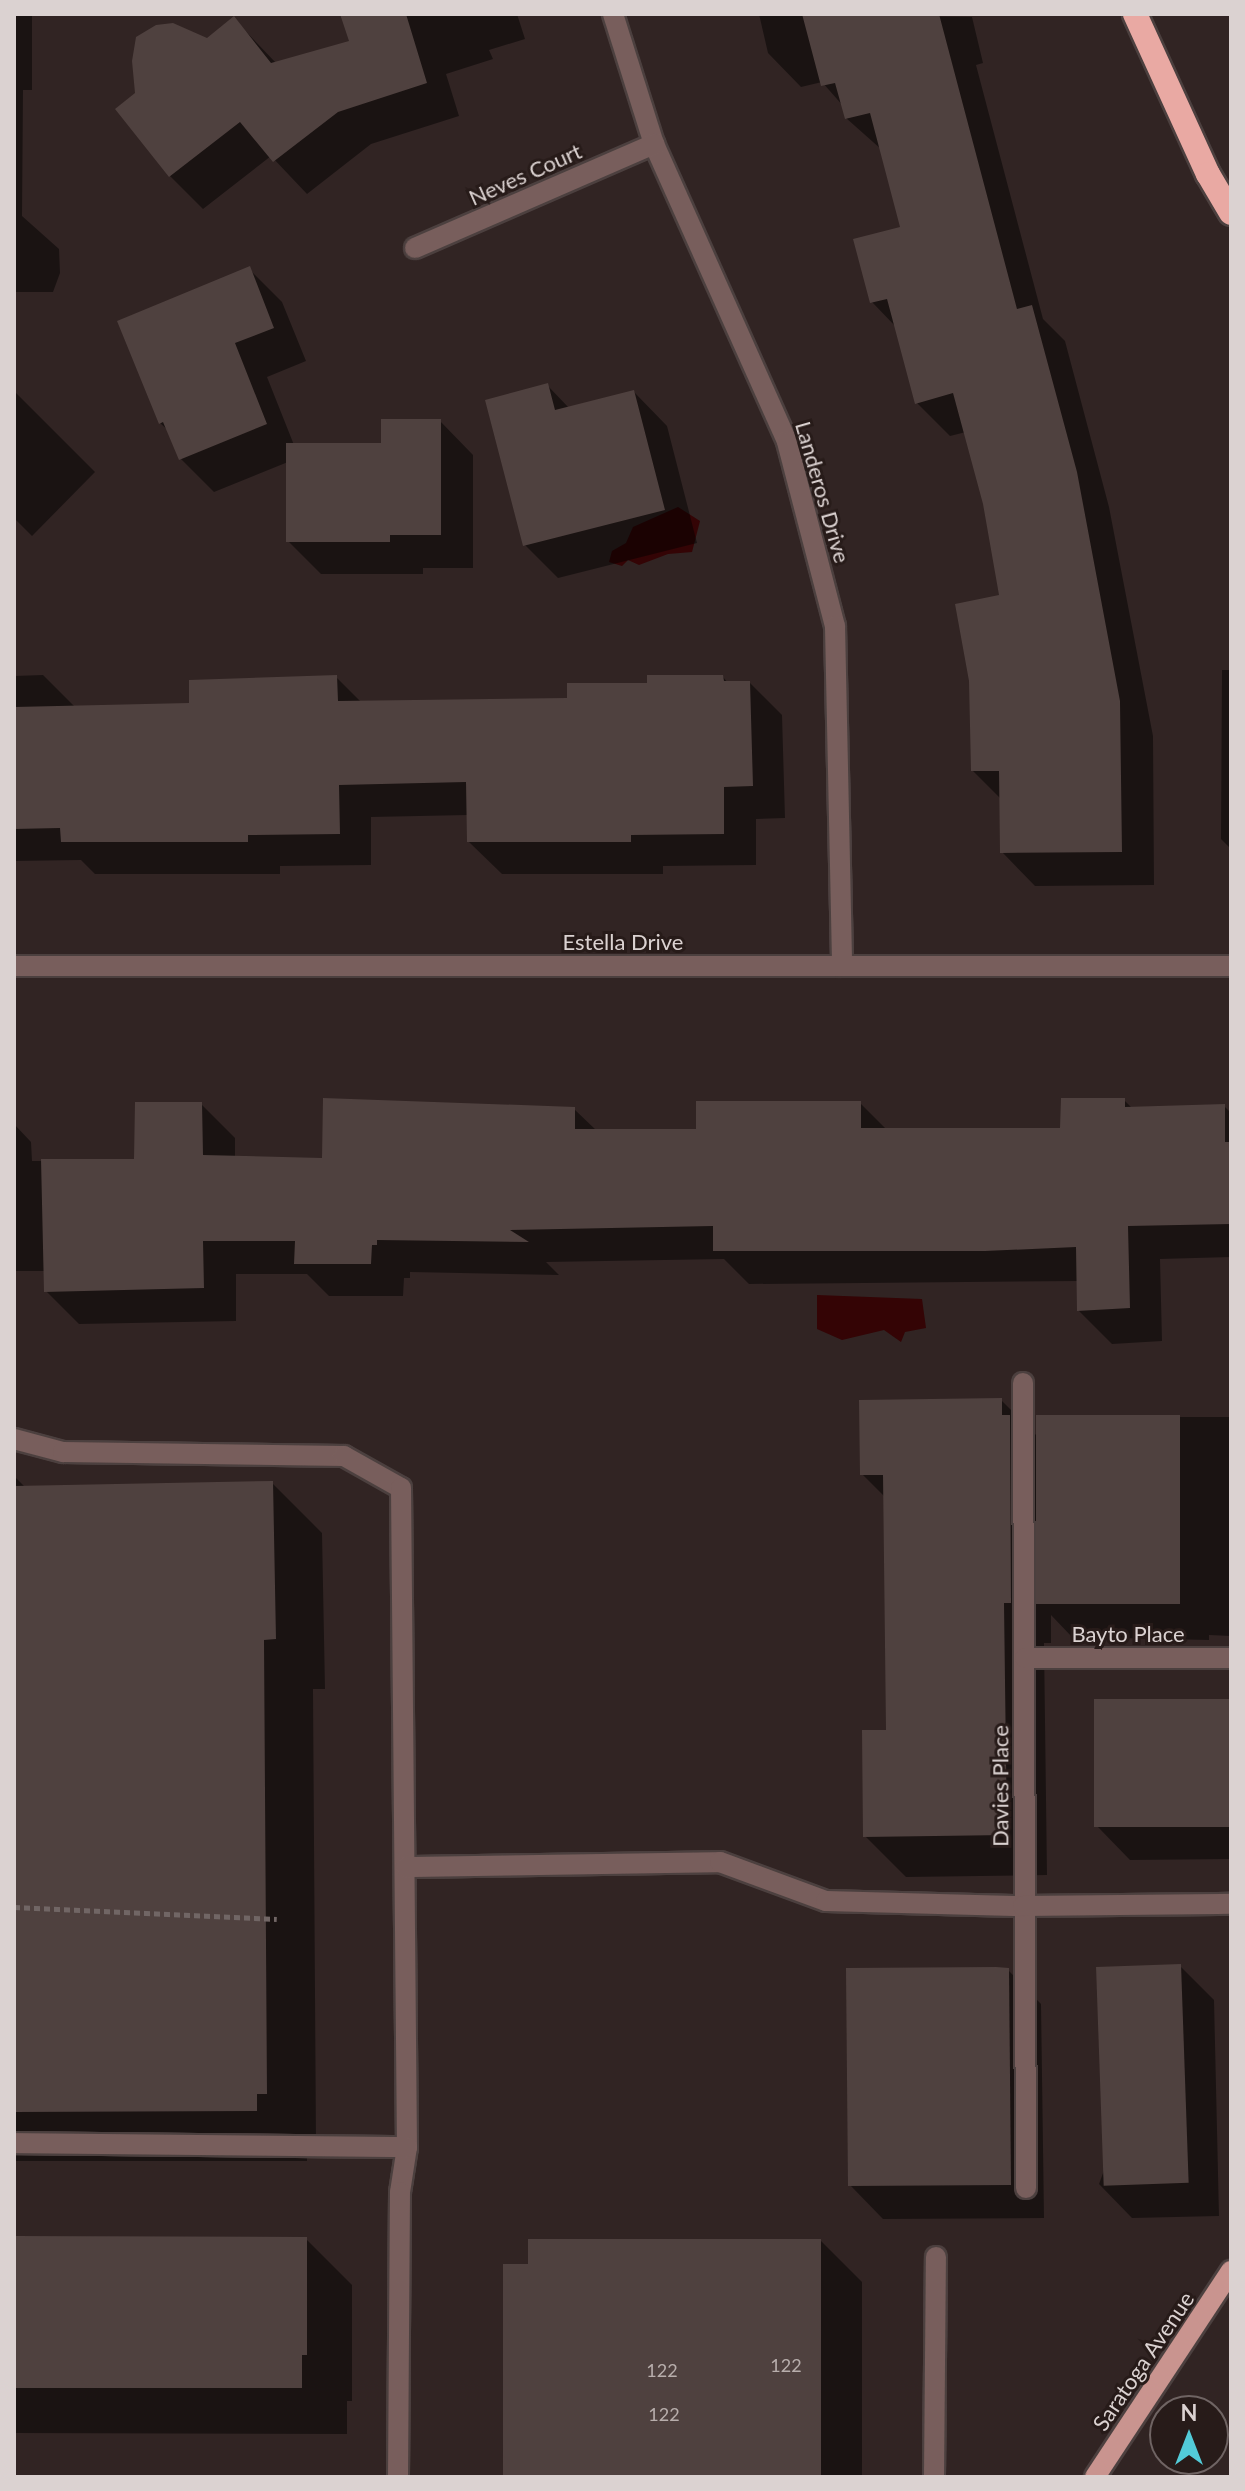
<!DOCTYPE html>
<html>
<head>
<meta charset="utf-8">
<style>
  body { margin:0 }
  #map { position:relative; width:1245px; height:2491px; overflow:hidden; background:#312423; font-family:Lato,sans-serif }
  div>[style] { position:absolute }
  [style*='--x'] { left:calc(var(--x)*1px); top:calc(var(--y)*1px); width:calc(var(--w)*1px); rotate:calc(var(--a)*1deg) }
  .water>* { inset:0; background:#340405 }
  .shadow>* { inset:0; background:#0007 }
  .building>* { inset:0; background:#4f413f; transform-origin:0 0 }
  .path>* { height:5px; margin-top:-2.5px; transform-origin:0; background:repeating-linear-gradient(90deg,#716665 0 6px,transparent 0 10px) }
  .roads { filter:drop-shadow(2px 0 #4c403f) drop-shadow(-2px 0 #4c403f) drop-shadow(0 2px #4c403f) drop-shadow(0 -2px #4c403f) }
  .minor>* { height:20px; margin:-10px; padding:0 10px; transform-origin:10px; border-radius:10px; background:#785e5c }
  .major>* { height:20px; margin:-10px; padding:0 10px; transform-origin:10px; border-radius:10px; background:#c9948f }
  .highway>* { height:24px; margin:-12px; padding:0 12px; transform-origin:12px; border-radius:12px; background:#e9a9a3 }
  span { translate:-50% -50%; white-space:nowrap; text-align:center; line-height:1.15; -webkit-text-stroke:6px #271b19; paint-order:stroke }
  .number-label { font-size:18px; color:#b8aeac }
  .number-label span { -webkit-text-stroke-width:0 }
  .street-label { font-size:22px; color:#dbd2d1 }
  .frame { position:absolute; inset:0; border:16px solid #dbd2d1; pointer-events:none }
  .north { position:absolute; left:1149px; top:2395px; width:80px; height:80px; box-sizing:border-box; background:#271b19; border:2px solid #6f6463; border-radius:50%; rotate:0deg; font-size:22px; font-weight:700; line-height:32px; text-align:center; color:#dbd2d1 }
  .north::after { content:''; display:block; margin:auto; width:28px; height:36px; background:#52cbd8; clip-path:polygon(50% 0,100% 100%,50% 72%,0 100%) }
</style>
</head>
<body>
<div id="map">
  <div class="water">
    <i style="clip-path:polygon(678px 507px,700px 521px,692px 552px,668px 554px,639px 565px,628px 560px,622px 566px,609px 562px,612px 551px,626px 543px,633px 527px)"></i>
    <i style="clip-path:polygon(817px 1295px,922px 1299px,926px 1328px,905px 1332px,901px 1342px,884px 1330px,842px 1340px,817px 1329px)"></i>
  </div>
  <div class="shadow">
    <i style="clip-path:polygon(14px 14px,32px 14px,32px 90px,23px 90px,22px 216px,59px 249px,60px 273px,53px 292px,14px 292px)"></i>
    <i style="clip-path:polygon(342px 14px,517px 14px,525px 39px,489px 50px,493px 59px,446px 74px,459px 116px,371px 144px,307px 194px,271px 156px,203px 209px,170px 176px,207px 40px,234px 19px,276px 63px,352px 42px)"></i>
    <i style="clip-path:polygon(759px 14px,972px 17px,983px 63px,976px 65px,1043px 319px,1065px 341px,1109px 507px,1153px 736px,1154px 885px,1035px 886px,1002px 852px,1002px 800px,973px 771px,1002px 597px,985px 504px,966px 432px,950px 436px,917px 403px,896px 327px,872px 302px,902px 228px,882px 150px,846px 118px,844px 107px,822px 82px,801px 87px,768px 53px)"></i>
    <i style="clip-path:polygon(249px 269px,282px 302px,306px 361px,267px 377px,294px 445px,383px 445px,440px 421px,473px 455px,473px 568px,423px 568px,423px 574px,321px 574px,288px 541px,288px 462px,214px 492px,181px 459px,170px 432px,160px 423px)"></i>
    <i style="clip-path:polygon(547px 385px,570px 409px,634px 392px,667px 426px,697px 543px,558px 578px,525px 545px)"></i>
    <i style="clip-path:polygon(14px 391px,95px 472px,32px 536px,14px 518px)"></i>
    <i style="clip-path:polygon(1222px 670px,1231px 670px,1231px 849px,1221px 839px)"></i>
    <i style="clip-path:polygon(43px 675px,75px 707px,191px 705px,336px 677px,362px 703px,569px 700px,649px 685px,723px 677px,728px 683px,750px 683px,782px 715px,785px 818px,756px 819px,756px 865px,663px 866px,663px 874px,502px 874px,469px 842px,468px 815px,371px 817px,371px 865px,280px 866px,280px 874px,95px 874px,81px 860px,14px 861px,14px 676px)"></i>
    <i style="clip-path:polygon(1124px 1100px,1133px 1109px,1224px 1106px,1231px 1113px,1231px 1257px,1160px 1259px,1162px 1341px,1112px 1344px,1079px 1311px,1079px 1281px,749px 1284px,724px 1259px,546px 1262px,559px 1275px,410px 1272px,410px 1278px,404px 1278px,403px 1296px,329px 1296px,307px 1274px,236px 1274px,236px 1321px,79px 1324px,46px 1291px,45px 1271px,14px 1271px,14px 1124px,31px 1142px,32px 1161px,136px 1161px,201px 1104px,235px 1138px,235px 1158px,324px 1160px,574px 1109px,597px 1131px,698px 1131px,860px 1103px,887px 1130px,1062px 1130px)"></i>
    <i style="clip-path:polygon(1001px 1400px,1038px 1437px,1038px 1417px,1231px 1417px,1231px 1636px,1209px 1635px,1209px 1640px,1072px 1637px,1051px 1615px,1051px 1643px,1044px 1643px,1047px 1875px,906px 1877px,865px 1836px,888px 1732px,885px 1497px,862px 1474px)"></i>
    <i style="clip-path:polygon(14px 1476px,26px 1488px,272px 1483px,322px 1533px,325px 1689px,313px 1689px,316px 2143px,307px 2143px,307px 2161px,14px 2161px)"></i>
    <i style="clip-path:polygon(1231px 1701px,1231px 1859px,1130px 1860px,1097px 1826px)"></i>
    <i style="clip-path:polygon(1180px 1966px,1214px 2000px,1219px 2216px,1132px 2218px,1099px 2184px)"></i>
    <i style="clip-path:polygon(1008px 1970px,1041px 2004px,1044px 2218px,883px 2219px,850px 2185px)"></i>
    <i style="clip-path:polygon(14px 2236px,306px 2239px,352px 2285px,352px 2401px,347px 2401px,347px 2434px,14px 2433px)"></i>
    <i style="clip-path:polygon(821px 2241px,862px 2282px,862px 2477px,505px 2474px,530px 2266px)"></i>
  </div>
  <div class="building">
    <i style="clip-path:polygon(340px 14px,406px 14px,427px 83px,338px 112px,273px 162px,240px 122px,169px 177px,115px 109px,135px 93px,132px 61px,136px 37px,156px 25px,173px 23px,207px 38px,234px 16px,271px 63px,349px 41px)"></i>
    <i style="clip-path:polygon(802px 14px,939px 14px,1017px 309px,1032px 305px,1077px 472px,1120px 701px,1122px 852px,1000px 853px,999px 771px,971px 771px,969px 681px,955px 604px,999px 595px,983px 504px,953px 393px,915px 404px,887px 299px,870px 303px,853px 239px,900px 227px,870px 113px,845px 119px,835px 83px,821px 86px)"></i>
    <i style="clip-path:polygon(250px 266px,274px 328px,235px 343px,267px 424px,179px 460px,163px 422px,159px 424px,117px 321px)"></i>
    <i style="clip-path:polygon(548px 383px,555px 410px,634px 390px,665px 510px,523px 546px,485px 400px)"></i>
    <i style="clip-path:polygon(381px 419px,441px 419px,441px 535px,390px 535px,390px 542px,286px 542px,286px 443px,381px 443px)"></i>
    <i style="clip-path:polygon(337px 675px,338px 701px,567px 698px,567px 683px,647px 683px,647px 675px,723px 675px,724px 681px,750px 681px,753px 786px,724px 787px,724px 834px,631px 835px,631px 842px,467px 842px,466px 782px,339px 785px,340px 834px,248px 835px,248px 842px,61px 842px,60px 828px,14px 829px,14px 707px,189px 703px,189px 680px)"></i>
    <i style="clip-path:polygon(323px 1098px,575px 1107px,575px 1129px,696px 1129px,696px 1101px,861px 1101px,861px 1128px,1060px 1128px,1061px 1098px,1125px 1098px,1125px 1107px,1225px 1104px,1225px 1142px,1231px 1142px,1231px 1224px,1128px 1226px,1130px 1308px,1077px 1311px,1076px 1247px,985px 1251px,713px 1251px,713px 1226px,510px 1230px,529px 1242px,377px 1240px,377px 1245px,372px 1245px,371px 1264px,294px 1264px,295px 1241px,203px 1241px,204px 1288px,44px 1292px,41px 1159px,134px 1159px,135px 1102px,202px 1102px,203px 1155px,322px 1158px)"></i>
    <i style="clip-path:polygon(1002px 1398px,1002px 1415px,1010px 1415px,1011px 1603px,1004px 1603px,1007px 1835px,863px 1837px,862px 1730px,886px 1730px,883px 1475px,860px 1475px,859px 1400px)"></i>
    <i style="left:1036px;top:1415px;width:144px;height:189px"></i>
    <i style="clip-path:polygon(273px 1481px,276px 1639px,264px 1640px,267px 2094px,257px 2094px,257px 2111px,14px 2112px,14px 1486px)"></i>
    <i style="left:1094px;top:1699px;width:137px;height:128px"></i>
    <i style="left:1181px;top:1964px;width:219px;height:85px;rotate:88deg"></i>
    <i style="clip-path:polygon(996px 1967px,1009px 1968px,1011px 2185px,848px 2186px,846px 1968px)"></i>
    <i style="clip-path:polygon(14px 2236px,307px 2237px,307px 2355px,302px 2355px,302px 2388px,14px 2388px)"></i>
    <i style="clip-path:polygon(528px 2239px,821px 2239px,821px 2475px,503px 2475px,503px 2264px,528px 2264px)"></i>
  </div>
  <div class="path">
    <i style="--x:14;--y:1907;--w:263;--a:2.6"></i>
  </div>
  <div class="roads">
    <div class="minor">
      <i style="--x:613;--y:14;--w:136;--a:72.5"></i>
      <i style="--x:654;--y:144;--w:326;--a:65.9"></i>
      <i style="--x:787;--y:442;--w:190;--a:75.4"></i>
      <i style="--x:835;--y:626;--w:340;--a:88.8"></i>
      <i style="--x:415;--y:248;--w:261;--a:-23.5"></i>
      <i style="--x:14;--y:966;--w:1217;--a:0"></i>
      <i style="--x:1023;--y:1383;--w:805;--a:89.79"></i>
      <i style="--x:14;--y:1439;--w:51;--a:14.9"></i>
      <i style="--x:63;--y:1452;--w:281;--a:0.8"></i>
      <i style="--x:344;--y:1456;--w:65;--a:29.3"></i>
      <i style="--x:401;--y:1488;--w:659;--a:89.48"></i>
      <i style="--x:407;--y:2147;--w:46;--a:98.8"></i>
      <i style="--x:400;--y:2192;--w:285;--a:90.4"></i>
      <i style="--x:1025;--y:1658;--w:206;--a:0"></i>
      <i style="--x:406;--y:1867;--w:314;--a:-0.9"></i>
      <i style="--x:720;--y:1862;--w:113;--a:20.2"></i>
      <i style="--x:826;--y:1901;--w:197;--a:1.5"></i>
      <i style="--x:1023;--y:1906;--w:208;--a:-0.6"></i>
      <i style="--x:14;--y:2143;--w:393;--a:0.6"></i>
      <i style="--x:934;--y:2477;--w:220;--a:-89.5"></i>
    </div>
    <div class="major">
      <i style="--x:1095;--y:2477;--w:247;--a:-56.6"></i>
    </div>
    <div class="highway">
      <i style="--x:1135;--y:14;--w:176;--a:65.5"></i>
      <i style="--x:1208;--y:174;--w:45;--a:59.5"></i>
    </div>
  </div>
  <div class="number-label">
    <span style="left:786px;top:2365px">122</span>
    <span style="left:662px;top:2370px">122</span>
    <span style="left:664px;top:2414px">122</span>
  </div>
  <div class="street-label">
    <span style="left:525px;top:174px;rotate:-24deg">Neves Court</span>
    <span style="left:823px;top:492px;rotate:74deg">Landeros Drive</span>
    <span style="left:623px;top:942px">Estella Drive</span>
    <span style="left:1128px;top:1634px">Bayto Place</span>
    <span style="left:1000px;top:1786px;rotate:-90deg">Davies Place</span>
    <span style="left:1143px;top:2361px;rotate:-56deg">Saratoga Avenue</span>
  </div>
  <div class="frame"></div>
  <div class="north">N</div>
</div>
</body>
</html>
